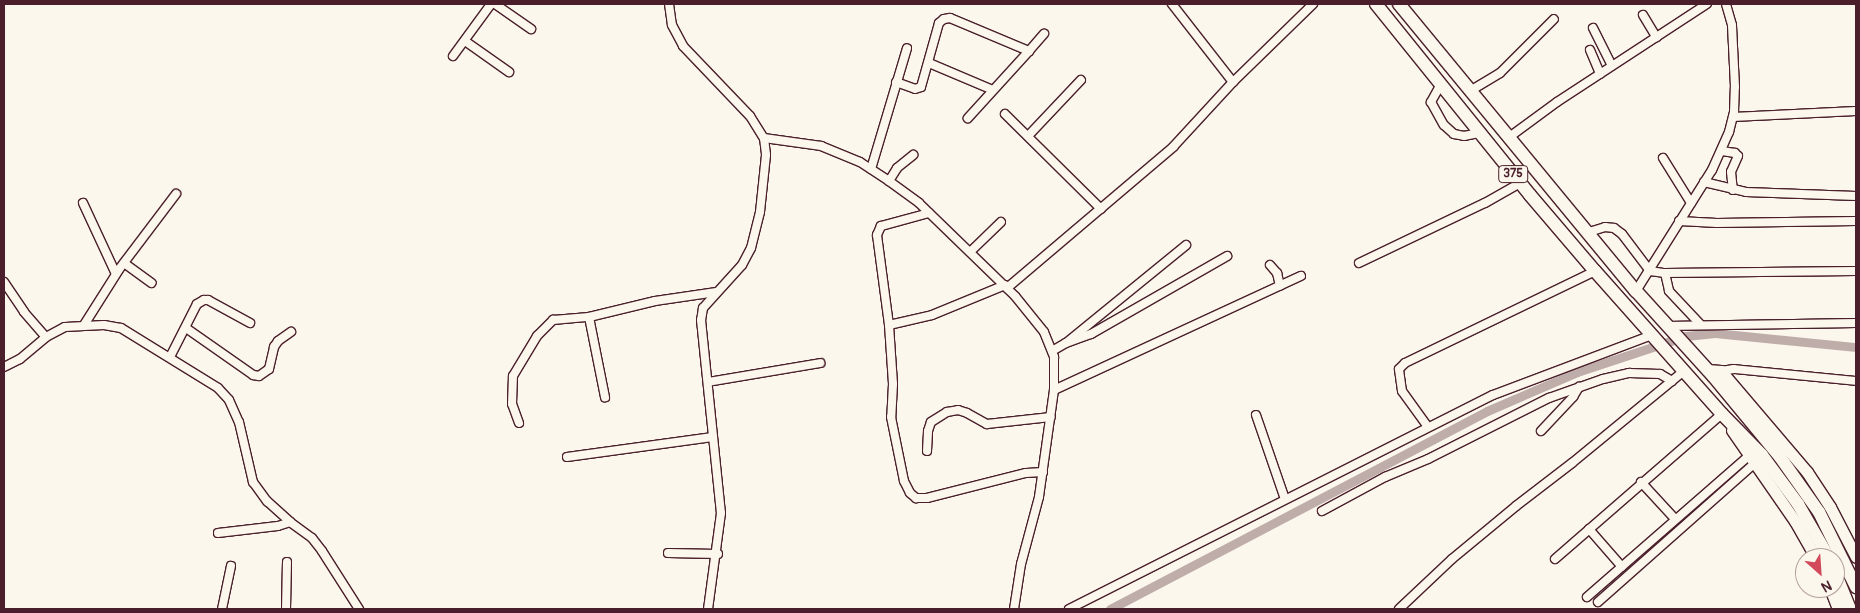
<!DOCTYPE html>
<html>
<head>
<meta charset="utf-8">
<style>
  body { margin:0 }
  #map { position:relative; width:1860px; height:613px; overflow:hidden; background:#fbf7ec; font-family:Pangolin,sans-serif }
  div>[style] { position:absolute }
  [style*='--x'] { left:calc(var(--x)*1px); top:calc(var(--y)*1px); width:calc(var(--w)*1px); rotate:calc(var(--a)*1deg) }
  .canal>* { height:9px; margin:-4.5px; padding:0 4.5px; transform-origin:4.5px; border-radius:4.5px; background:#bfadaa }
  .roads { filter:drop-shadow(1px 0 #4a1f2b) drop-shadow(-1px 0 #4a1f2b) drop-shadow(0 1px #4a1f2b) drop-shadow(0 -1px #4a1f2b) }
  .minor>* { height:8px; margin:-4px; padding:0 4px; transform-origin:4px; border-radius:4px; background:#fbf7ec }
  .secondary>* { height:11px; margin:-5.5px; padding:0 5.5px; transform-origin:5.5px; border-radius:5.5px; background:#fbf7ec }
  .primary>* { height:12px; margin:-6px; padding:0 6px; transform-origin:6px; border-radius:6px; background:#fbf7ec }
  span { translate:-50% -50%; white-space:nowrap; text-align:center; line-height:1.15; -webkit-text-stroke:4px #fbf7ec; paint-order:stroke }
  .shield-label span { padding:1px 4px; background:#fbf7ec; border:1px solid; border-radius:4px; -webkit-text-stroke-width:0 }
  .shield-label { font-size:12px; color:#4a1f2b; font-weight:700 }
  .frame { position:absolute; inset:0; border:5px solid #4a1f2b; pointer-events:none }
  .north { position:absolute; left:1795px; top:548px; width:50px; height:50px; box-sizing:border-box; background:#fbf7ec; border:1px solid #b4a19f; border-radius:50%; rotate:154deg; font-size:14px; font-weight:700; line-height:20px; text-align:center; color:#4a1f2b }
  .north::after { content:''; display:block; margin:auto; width:18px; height:22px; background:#d1495b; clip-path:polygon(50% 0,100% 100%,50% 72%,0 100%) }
</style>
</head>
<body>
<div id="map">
  <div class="canal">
    <i style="--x:1110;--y:609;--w:426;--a:-27.7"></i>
    <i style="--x:1487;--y:411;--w:98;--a:-23.4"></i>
    <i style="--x:1577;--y:372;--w:115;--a:-18.3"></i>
    <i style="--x:1686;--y:336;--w:29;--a:-6"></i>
    <i style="--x:1715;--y:333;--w:142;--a:5.7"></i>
  </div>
  <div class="roads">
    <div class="minor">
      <i style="--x:495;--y:4;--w:44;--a:34.8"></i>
      <i style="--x:669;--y:4;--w:21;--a:82"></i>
      <i style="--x:672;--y:25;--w:24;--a:62"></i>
      <i style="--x:683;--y:46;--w:97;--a:46.3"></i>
      <i style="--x:750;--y:116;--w:26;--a:58"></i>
      <i style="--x:764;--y:138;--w:17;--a:83"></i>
      <i style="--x:766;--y:155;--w:57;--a:96"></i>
      <i style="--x:760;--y:212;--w:37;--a:104"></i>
      <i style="--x:751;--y:248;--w:19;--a:118"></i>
      <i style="--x:742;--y:265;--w:58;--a:132.2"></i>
      <i style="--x:703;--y:308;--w:12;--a:99"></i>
      <i style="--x:701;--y:320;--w:194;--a:84.1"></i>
      <i style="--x:721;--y:513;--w:97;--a:97.7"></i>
      <i style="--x:1172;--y:4;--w:99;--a:52"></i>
      <i style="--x:1643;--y:15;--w:26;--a:59"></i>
      <i style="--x:1593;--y:28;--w:42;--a:63.4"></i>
      <i style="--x:465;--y:41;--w:54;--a:35.2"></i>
      <i style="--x:1590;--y:50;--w:26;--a:67"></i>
      <i style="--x:1029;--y:51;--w:23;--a:-49"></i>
      <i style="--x:453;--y:56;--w:64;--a:-53.8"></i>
      <i style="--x:929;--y:63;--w:69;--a:22.9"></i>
      <i style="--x:896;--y:82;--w:20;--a:20"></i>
      <i style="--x:915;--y:89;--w:6;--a:-18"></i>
      <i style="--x:921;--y:87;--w:66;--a:-74.3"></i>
      <i style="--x:939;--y:23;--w:6;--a:-39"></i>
      <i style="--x:944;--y:19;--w:6;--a:-9"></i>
      <i style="--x:950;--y:18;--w:86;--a:22.7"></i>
      <i style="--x:1029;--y:51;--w:91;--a:132.3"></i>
      <i style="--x:1441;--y:84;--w:21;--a:119"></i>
      <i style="--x:1431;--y:102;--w:26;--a:61"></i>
      <i style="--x:1444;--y:125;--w:13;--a:42"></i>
      <i style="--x:1454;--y:134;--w:10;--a:11"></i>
      <i style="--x:1464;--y:136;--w:16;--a:-11"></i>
      <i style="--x:1470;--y:91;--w:35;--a:-31"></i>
      <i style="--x:1500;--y:73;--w:76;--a:-45"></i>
      <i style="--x:1005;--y:114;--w:135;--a:44.7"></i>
      <i style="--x:1733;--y:117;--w:123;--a:-2.8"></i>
      <i style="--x:1028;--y:136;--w:77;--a:-46.6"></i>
      <i style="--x:764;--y:138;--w:58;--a:8"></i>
      <i style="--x:821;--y:146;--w:42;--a:22.3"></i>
      <i style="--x:860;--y:162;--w:35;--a:33"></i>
      <i style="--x:889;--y:181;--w:37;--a:36"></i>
      <i style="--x:919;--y:203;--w:134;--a:44.1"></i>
      <i style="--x:1015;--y:296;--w:46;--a:51.1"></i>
      <i style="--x:1044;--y:332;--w:27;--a:68"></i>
      <i style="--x:1054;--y:357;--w:33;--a:90"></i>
      <i style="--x:1054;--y:390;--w:108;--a:98"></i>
      <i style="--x:1039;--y:497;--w:69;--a:105"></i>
      <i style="--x:1021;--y:564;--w:46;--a:98.8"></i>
      <i style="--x:1508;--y:138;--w:61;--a:-36.3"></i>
      <i style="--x:1557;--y:102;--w:179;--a:-33.2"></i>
      <i style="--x:1722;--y:151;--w:13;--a:9"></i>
      <i style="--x:1735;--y:153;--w:4;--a:45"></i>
      <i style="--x:1738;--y:156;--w:17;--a:114"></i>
      <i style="--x:1731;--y:172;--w:18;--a:84"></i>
      <i style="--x:1663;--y:158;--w:53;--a:58.1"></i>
      <i style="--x:871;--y:169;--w:126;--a:-73.4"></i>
      <i style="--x:889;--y:181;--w:15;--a:-58"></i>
      <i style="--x:897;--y:168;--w:21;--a:-39"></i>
      <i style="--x:1704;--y:182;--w:43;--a:13.4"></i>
      <i style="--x:1746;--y:192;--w:110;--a:2.1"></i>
      <i style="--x:83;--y:203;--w:78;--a:65.1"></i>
      <i style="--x:929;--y:213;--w:50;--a:164.8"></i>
      <i style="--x:881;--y:226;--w:10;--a:114"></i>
      <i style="--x:877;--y:235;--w:91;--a:82.4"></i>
      <i style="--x:889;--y:325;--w:59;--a:86.1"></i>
      <i style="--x:893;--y:384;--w:33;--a:93"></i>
      <i style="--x:891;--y:417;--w:65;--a:78.5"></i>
      <i style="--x:904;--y:481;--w:13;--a:63"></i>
      <i style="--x:910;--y:493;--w:8;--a:40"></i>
      <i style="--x:916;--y:498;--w:11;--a:0"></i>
      <i style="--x:927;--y:498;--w:102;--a:-14.2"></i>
      <i style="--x:1026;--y:473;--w:17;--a:-3"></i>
      <i style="--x:1679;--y:221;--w:38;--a:3"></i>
      <i style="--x:1717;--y:223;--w:139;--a:-0.8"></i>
      <i style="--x:1589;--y:232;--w:17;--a:-17"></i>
      <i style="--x:1605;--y:227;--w:9;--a:6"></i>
      <i style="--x:1614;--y:228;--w:10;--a:37"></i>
      <i style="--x:1622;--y:234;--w:46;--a:52.9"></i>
      <i style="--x:1650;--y:271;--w:15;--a:8"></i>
      <i style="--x:1665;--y:273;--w:191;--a:-0.6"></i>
      <i style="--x:970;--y:252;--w:43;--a:-44.1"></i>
      <i style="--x:124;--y:263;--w:34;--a:36"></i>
      <i style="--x:1359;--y:263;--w:140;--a:-25.5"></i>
      <i style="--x:1485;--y:203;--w:40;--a:-29.7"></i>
      <i style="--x:1270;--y:265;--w:11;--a:49"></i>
      <i style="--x:1277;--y:273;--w:13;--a:77"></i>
      <i style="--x:1665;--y:273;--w:18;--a:77"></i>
      <i style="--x:1669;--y:291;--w:45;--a:46.8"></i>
      <i style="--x:4;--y:282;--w:36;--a:56"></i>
      <i style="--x:24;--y:312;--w:33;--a:49"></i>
      <i style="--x:1007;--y:288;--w:218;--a:-40.3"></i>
      <i style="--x:1173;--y:147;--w:88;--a:-47.3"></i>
      <i style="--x:1233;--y:82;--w:112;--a:-44.3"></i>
      <i style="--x:1636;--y:291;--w:143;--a:-57.9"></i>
      <i style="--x:1712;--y:170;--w:42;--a:-65.9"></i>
      <i style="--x:1729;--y:132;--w:21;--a:-76"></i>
      <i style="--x:1734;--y:112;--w:25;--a:-88"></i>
      <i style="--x:1735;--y:87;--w:62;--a:-92.8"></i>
      <i style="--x:1732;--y:25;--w:22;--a:-106"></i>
      <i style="--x:589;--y:317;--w:82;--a:78.7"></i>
      <i style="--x:84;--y:325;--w:67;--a:-57.7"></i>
      <i style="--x:120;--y:268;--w:93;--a:-52.9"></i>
      <i style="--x:889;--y:325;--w:44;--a:-13.1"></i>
      <i style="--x:932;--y:315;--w:79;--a:-22.3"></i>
      <i style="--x:1667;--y:326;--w:189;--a:-0.9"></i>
      <i style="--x:186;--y:328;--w:82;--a:35"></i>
      <i style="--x:253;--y:375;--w:6;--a:9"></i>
      <i style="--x:259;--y:376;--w:12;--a:-35"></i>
      <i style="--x:269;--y:369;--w:23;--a:-77"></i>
      <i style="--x:274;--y:347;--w:7;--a:-56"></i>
      <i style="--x:278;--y:341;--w:16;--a:-35"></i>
      <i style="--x:1066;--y:343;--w:27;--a:-20"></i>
      <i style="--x:1091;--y:334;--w:157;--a:-29.8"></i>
      <i style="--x:1052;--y:351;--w:16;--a:-30"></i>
      <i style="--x:1066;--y:343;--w:155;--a:-39.2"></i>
      <i style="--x:170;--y:357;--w:59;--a:-63"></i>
      <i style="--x:197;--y:304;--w:8;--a:-30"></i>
      <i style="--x:204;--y:300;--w:4;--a:0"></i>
      <i style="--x:208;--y:300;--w:48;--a:28.7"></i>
      <i style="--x:4;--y:367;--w:18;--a:-27"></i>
      <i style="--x:20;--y:359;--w:34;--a:-40"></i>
      <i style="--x:46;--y:337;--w:21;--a:-28"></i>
      <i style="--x:65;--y:327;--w:39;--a:-3"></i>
      <i style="--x:104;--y:325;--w:17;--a:10"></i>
      <i style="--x:121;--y:328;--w:114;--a:31.7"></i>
      <i style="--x:218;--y:388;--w:16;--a:47"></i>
      <i style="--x:229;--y:400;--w:24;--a:66"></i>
      <i style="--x:239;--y:422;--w:62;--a:76.9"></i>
      <i style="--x:253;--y:482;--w:24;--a:54"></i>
      <i style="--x:267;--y:501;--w:31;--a:42"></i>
      <i style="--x:290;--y:522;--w:27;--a:36"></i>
      <i style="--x:312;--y:538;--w:16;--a:52"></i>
      <i style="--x:322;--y:551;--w:69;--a:57.5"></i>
      <i style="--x:1721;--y:371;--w:13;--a:-9"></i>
      <i style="--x:1734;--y:369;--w:123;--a:5.6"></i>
      <i style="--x:708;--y:382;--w:114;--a:-9.6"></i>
      <i style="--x:1054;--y:390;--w:272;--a:-24.8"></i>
      <i style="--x:1256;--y:415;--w:89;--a:71"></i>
      <i style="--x:519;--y:423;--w:20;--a:-110"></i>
      <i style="--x:512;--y:404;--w:28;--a:-88"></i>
      <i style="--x:513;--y:376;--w:47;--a:-59"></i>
      <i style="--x:537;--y:336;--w:23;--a:-45"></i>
      <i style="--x:553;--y:320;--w:36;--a:-5"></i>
      <i style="--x:589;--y:317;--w:68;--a:-13.6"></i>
      <i style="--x:655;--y:301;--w:62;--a:-8.4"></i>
      <i style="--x:1428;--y:427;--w:44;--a:-125.8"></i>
      <i style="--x:1402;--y:391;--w:22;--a:-98"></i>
      <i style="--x:1399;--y:369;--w:8;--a:-45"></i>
      <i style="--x:1405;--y:363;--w:211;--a:-25.8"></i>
      <i style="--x:1541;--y:431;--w:47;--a:-46.7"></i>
      <i style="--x:1573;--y:397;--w:12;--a:-59"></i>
      <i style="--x:927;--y:451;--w:20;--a:-87"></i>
      <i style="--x:928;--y:431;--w:9;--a:-72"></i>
      <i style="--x:931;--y:422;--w:19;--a:-32"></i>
      <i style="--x:947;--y:412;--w:11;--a:-10"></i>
      <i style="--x:958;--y:410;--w:9;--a:18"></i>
      <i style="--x:967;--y:413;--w:23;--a:29"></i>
      <i style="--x:987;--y:424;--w:64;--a:-6.2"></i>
      <i style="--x:567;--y:457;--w:147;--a:-7.8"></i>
      <i style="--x:1641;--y:482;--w:50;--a:47.4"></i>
      <i style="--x:1322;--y:511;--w:72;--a:-28.4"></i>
      <i style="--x:1385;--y:477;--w:47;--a:-22.7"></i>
      <i style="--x:1428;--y:459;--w:136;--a:-26.8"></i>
      <i style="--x:1549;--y:398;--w:57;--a:-19.4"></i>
      <i style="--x:1603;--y:379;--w:27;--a:-13"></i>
      <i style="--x:1629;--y:373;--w:31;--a:2"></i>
      <i style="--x:1660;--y:374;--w:14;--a:30"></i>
      <i style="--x:1589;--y:529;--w:50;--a:49"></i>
      <i style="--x:218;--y:533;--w:60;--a:-6.7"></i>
      <i style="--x:278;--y:526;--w:13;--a:-18"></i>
      <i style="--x:668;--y:553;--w:50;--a:1.1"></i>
      <i style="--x:1555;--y:559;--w:221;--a:-41"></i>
      <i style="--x:1587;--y:597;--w:216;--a:-41.1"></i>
      <i style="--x:1598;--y:602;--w:210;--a:-41.5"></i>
      <i style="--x:222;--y:609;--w:44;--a:-78.2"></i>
      <i style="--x:286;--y:609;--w:47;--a:-88.8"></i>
      <i style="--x:1069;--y:609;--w:475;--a:-26.8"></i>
      <i style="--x:1493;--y:395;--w:170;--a:-20.7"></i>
      <i style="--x:1399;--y:609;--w:73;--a:-43.3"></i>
      <i style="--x:1452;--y:559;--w:83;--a:-39.6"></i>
      <i style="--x:1516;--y:506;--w:71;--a:-37.5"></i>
      <i style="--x:1572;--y:463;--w:145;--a:-39.4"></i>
    </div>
    <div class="secondary">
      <i style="--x:1707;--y:370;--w:14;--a:4"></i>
      <i style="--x:1721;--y:371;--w:133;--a:49.6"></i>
      <i style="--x:1807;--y:472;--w:42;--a:56.7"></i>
      <i style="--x:1830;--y:507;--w:56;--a:62.5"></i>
      <i style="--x:1732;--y:430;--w:111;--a:55.3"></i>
      <i style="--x:1795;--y:521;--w:43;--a:60.4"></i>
      <i style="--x:1830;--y:588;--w:22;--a:69"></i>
    </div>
    <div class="primary">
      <i style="--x:1376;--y:4;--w:245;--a:51.1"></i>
      <i style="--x:1530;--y:195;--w:100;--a:49.5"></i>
      <i style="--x:1595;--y:271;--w:191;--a:48.4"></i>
      <i style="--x:1722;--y:414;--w:57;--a:45.7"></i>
      <i style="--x:1762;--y:455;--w:61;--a:53.7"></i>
      <i style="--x:1798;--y:504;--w:62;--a:60.1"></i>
      <i style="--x:1399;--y:4;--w:372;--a:50.5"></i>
      <i style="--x:1636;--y:291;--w:115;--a:47.8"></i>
      <i style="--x:1713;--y:376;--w:105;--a:50.4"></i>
      <i style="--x:1780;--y:457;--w:67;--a:54.7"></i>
      <i style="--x:1819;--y:512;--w:84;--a:63.7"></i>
      <i style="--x:1835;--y:572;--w:40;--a:68"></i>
    </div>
  </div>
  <div class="shield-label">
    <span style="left:1513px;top:174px">375</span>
  </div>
  <div class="frame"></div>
  <div class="north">N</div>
</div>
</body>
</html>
